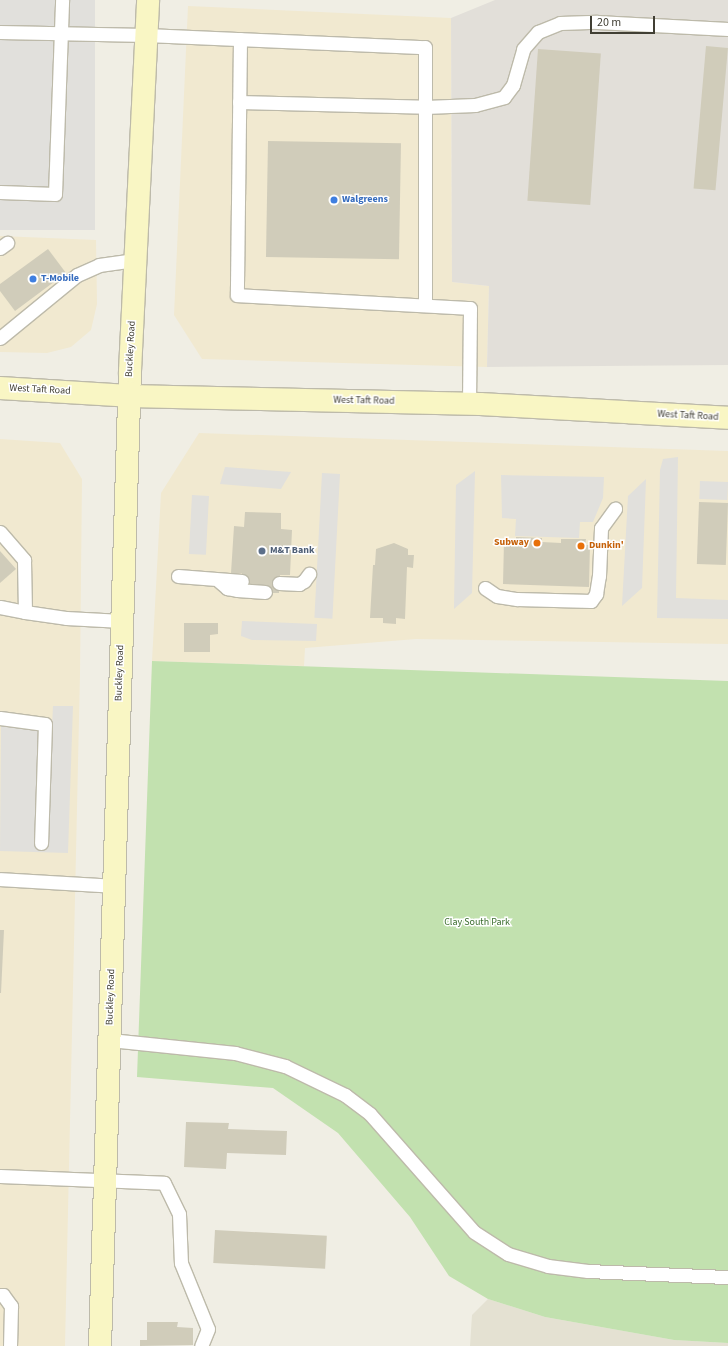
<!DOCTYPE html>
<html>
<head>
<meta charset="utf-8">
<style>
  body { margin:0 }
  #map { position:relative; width:728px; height:1346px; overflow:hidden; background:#f0eee4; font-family:"Source Sans 3",sans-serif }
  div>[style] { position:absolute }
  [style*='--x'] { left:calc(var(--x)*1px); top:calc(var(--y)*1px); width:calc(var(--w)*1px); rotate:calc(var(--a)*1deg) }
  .residential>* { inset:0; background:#e4e1d2 }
  .commercial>* { inset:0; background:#f1e9d0 }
  .industrial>* { inset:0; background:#e2dfd9 }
  .green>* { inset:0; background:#c2e1af }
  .parking>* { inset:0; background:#e1e0dc; transform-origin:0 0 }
  .building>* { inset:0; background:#d0ccba; transform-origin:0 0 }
  .roads { filter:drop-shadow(1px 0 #bdbaaa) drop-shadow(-1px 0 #bdbaaa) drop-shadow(0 1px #bdbaaa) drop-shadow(0 -1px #bdbaaa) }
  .lane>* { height:13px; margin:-6.5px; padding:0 6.5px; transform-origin:6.5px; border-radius:6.5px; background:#fff }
  .secondary>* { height:22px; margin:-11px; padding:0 11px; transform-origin:11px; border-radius:11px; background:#f9f6c4 }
  .dots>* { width:11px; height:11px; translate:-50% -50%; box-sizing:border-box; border:2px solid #fff; border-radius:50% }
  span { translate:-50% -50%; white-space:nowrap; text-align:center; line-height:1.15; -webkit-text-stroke:3px #fff; paint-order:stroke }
  .shop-label { font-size:10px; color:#366cbe; font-weight:700 }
  .left { translate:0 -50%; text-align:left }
  .street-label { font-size:10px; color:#413f34 }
  .food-label { font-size:10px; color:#c56008; font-weight:700 }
  .right { translate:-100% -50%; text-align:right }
  .service-label { font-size:10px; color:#4e5e75; font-weight:700 }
  .park-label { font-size:10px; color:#3a6d2d }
  .scale { position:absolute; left:590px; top:16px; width:65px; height:18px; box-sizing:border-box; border:2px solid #413f34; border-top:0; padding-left:5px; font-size:12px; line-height:14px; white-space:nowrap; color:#413f34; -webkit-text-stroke:3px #fff; paint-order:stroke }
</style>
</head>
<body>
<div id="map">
  <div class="residential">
    <i style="clip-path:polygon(488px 1299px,545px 1317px,674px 1340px,728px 1343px,728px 1346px,470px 1346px,472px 1315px)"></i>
  </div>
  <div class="commercial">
    <i style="clip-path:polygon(188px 6px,451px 18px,452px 282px,489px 286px,487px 367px,202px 359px,174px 315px)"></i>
    <i style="clip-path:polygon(0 236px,96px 240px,97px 304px,91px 330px,71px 347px,47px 353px,0 352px)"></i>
    <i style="clip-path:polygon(199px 433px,728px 451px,728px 644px,416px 639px,305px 648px,304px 666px,152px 661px,161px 493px)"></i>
    <i style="clip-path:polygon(0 439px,60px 443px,82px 479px,80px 674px,65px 1346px,0 1346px)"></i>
  </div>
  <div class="industrial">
    <i style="clip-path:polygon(495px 0,728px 0,728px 365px,487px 367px,489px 286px,452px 282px,451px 18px)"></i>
  </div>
  <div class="green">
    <i style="clip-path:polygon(152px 661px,728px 681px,728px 1343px,674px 1340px,545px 1317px,488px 1299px,449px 1276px,410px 1217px,338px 1133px,273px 1088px,137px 1077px)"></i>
  </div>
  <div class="parking">
    <i style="left:0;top:0;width:95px;height:230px"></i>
    <i style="clip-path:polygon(678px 457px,676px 598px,728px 600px,728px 619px,657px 618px,660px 470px,663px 459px)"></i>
    <i style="clip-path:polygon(225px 467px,291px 472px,281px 489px,220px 484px)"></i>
    <i style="clip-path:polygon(475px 471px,472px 593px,454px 609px,456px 485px)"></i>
    <i style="left:322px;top:473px;width:18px;height:145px;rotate:3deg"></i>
    <i style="clip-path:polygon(501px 475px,604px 477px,603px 498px,593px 522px,580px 522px,579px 538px,515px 536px,516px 519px,502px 518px)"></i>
    <i style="clip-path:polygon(646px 479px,642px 588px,622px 606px,628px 496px)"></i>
    <i style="left:700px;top:481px;width:28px;height:18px;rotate:2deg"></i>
    <i style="left:192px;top:495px;width:17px;height:59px;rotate:3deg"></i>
    <i style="clip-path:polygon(242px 621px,317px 624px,316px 641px,252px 640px,241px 636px)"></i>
    <i style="clip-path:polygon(53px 706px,73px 706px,68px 853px,0 851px,1px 725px,52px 727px)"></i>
  </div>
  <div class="building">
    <i style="left:706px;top:46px;width:22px;height:143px;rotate:5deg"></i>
    <i style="left:538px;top:49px;width:63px;height:152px;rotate:4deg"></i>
    <i style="left:268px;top:141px;width:133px;height:116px;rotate:1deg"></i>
    <i style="clip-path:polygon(48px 249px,66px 273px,15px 311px,0 291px,0 284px)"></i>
    <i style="left:699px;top:502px;width:29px;height:62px;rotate:2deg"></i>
    <i style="clip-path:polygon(245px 512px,281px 513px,281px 529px,292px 530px,290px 575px,280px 575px,279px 593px,265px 593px,241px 586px,242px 573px,231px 573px,234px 526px,244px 527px)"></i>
    <i style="clip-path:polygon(516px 537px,542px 538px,542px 542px,561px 543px,561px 539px,586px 539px,585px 545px,590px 545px,589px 587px,503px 584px,504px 541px,516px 542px)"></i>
    <i style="clip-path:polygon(394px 543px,408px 549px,408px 555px,414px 555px,413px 568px,407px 567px,405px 619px,396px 618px,396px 624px,383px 623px,383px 618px,370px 618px,373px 565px,375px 565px,376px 549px)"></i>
    <i style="clip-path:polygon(0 551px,16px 569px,0 583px)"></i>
    <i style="clip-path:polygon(184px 623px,218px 623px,218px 634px,210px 635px,210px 652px,184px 652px)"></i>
    <i style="clip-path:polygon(0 930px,4px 930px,1px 993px,0 993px)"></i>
    <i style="clip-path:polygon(186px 1122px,229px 1123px,228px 1129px,287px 1131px,286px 1155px,227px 1153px,226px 1169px,184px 1167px)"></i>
    <i style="left:215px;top:1230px;width:112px;height:33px;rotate:3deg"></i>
    <i style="clip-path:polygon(147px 1322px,178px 1322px,177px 1327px,193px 1328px,193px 1345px,140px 1346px,140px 1340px,147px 1340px)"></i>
  </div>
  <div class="roads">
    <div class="lane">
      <i style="--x:0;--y:32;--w:146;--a:1.2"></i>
      <i style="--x:146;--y:35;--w:279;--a:2.5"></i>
      <i style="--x:425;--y:47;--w:258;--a:90"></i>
      <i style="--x:240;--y:39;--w:256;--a:90.7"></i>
      <i style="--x:237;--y:295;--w:233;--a:3.2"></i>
      <i style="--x:470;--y:308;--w:95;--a:90.6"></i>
      <i style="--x:239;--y:102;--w:186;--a:1.5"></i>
      <i style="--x:425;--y:107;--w:50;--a:-2.3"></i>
      <i style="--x:475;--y:105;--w:30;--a:-15"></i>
      <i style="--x:504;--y:97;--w:15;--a:-53"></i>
      <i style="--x:513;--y:85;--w:37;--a:-74"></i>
      <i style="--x:523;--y:49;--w:23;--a:-49"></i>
      <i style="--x:538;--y:32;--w:24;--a:-22"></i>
      <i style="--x:560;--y:23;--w:37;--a:-2"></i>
      <i style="--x:597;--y:22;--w:131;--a:3.1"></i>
      <i style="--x:0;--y:192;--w:55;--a:2.1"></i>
      <i style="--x:55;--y:194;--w:194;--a:-87.9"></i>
      <i style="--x:0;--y:248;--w:9;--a:-36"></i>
      <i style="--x:0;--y:338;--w:99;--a:-39.3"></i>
      <i style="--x:77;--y:275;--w:24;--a:-24"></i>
      <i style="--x:99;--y:265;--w:36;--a:-8"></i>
      <i style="--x:0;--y:532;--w:37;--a:49"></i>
      <i style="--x:24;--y:560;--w:52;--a:88.9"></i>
      <i style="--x:25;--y:612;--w:41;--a:8.3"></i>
      <i style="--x:66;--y:618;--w:56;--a:3.1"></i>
      <i style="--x:178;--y:576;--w:64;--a:4.5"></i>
      <i style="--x:219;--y:581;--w:11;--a:41"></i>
      <i style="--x:227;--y:588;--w:10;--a:11"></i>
      <i style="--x:237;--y:590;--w:28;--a:4"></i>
      <i style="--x:279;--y:583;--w:20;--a:3"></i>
      <i style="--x:299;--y:584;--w:6;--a:-31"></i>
      <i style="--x:304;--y:581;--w:9;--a:-54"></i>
      <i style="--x:485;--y:588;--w:14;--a:34"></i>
      <i style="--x:497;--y:596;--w:20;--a:9"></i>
      <i style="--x:517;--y:599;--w:74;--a:1.5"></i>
      <i style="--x:591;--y:601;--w:9;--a:-54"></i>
      <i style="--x:596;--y:594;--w:18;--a:-81"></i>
      <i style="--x:599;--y:576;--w:48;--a:-87.6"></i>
      <i style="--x:601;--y:528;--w:24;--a:-54"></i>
      <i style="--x:0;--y:607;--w:25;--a:11"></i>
      <i style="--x:0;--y:718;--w:45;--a:7.6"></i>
      <i style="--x:45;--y:724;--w:119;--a:91.9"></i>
      <i style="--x:0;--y:879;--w:114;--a:3.5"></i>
      <i style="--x:110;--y:1040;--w:126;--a:5.9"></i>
      <i style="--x:235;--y:1053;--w:52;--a:14.6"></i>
      <i style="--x:285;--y:1066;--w:67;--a:25.8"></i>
      <i style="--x:345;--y:1095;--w:31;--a:37"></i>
      <i style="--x:370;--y:1114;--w:157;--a:48.6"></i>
      <i style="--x:474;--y:1232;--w:40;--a:32.9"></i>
      <i style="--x:508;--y:1254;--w:42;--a:16.7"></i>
      <i style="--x:548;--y:1266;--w:40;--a:7.1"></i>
      <i style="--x:588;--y:1271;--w:140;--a:2.5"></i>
      <i style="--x:0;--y:1176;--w:164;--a:2.4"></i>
      <i style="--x:164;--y:1183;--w:34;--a:64"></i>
      <i style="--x:179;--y:1214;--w:49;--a:87.7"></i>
      <i style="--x:181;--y:1263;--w:71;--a:67.8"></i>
      <i style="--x:208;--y:1329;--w:18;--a:112"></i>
      <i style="--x:0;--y:1295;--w:3;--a:0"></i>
      <i style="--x:3;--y:1295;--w:14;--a:54"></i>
      <i style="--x:11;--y:1306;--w:40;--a:91.4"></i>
    </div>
    <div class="secondary">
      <i style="--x:0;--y:388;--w:129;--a:3.5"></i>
      <i style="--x:129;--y:396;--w:351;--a:1.3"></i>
      <i style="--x:480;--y:404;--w:248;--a:3.2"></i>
      <i style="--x:100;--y:1346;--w:975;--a:-88.24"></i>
      <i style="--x:130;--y:371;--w:371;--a:-87.2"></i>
    </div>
  </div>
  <div class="dots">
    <i style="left:334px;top:200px;background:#3f7fe0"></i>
    <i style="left:33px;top:279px;background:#3f7fe0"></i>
    <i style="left:537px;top:543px;background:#e8710a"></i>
    <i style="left:581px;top:546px;background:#e8710a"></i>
    <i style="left:262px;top:551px;background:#5c6f8a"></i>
  </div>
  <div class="shop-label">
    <span class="left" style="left:342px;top:200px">Walgreens</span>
    <span class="left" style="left:41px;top:279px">T-Mobile</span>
  </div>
  <div class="street-label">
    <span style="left:131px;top:349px;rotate:-87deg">Buckley Road</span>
    <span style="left:40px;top:390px;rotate:3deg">West Taft Road</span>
    <span style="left:364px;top:401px;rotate:1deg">West Taft Road</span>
    <span style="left:688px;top:416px;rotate:3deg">West Taft Road</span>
    <span style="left:120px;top:673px;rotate:-88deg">Buckley Road</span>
    <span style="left:111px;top:997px;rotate:-88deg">Buckley Road</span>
  </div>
  <div class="food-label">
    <span class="right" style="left:529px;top:543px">Subway</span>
    <span class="left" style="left:589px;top:546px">Dunkin'</span>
  </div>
  <div class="service-label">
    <span class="left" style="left:270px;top:551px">M&amp;T Bank</span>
  </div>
  <div class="park-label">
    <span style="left:477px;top:923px">Clay South Park</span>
  </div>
  <div class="scale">20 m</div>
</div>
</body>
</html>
